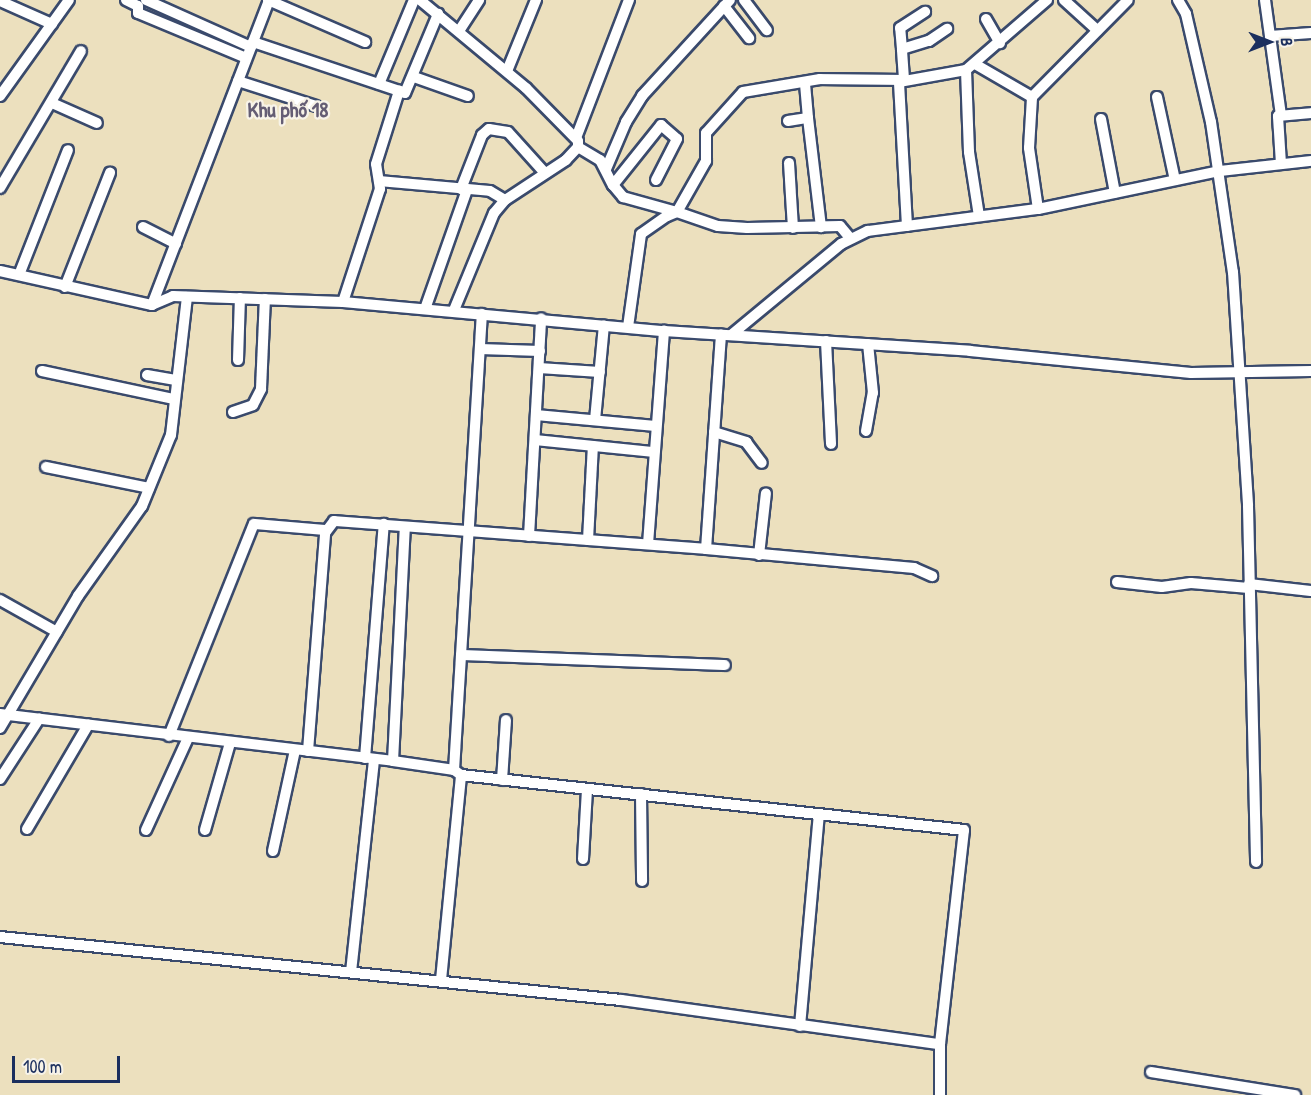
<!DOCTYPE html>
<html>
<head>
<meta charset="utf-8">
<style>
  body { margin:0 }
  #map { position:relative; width:1311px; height:1095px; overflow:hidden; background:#ece0be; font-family:"Patrick Hand",sans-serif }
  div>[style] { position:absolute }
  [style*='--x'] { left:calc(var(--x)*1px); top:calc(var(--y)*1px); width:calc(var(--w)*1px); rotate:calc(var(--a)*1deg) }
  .roads { filter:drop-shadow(2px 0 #3a4a6c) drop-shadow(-2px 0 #3a4a6c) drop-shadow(0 2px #3a4a6c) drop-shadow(0 -2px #3a4a6c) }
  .minor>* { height:10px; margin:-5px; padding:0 5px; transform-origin:5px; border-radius:5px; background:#fff }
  span { translate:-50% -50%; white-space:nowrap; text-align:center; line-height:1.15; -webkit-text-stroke:4.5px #f7f3e8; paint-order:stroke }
  .quarter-label { font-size:21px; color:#645d74; font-weight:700 }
  .north { position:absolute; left:1239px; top:12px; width:60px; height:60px; -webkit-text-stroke:4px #f7f3e8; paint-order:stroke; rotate:90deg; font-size:16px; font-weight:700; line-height:24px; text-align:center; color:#1b2f5e }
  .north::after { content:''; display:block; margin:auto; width:21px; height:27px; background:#1b2f5e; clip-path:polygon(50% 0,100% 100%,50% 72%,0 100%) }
  .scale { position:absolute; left:12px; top:1056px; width:108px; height:27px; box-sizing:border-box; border:3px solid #1b2f5e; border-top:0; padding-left:8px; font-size:18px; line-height:21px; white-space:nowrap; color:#1b2f5e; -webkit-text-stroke:4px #f7f3e8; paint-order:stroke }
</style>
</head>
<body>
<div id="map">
  <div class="roads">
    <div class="minor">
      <i style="--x:126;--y:0;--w:13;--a:27"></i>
      <i style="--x:138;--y:6;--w:7;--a:90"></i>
      <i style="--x:138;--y:13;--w:117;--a:22.6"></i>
      <i style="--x:146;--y:0;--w:115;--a:24.1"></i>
      <i style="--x:268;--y:0;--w:106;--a:23.4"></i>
      <i style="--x:420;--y:0;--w:138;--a:39.7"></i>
      <i style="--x:526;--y:88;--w:74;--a:45.5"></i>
      <i style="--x:578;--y:141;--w:6;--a:90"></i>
      <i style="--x:578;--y:147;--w:18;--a:133"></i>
      <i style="--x:566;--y:160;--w:73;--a:146.7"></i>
      <i style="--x:505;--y:200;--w:17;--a:130"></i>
      <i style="--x:494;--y:213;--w:105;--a:112.4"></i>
      <i style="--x:744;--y:0;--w:38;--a:53"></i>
      <i style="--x:1064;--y:0;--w:45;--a:42.3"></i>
      <i style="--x:1178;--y:0;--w:16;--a:60"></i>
      <i style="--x:1186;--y:14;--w:111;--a:77"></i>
      <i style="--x:1211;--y:122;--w:152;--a:81.7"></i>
      <i style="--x:1233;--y:272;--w:234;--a:86.3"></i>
      <i style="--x:1248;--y:506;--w:356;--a:88.7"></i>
      <i style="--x:1265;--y:0;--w:116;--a:82.1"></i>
      <i style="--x:0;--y:1;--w:57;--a:23.9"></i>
      <i style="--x:724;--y:6;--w:41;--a:52"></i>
      <i style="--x:986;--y:19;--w:28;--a:60"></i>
      <i style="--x:459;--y:31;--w:37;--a:-57"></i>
      <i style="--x:1270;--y:36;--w:41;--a:-4.2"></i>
      <i style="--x:253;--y:42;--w:160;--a:18.5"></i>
      <i style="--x:405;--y:93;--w:86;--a:-67.3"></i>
      <i style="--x:902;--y:49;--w:21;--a:-95"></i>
      <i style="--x:900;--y:28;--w:30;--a:-33"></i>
      <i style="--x:975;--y:64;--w:66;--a:30.1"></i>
      <i style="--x:507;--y:71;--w:77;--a:-67.8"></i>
      <i style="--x:414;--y:77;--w:57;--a:19.4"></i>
      <i style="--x:904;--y:79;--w:30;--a:-94"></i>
      <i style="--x:902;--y:49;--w:28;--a:-17"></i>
      <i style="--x:929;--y:41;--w:22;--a:-34"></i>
      <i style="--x:238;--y:81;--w:82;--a:17.8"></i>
      <i style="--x:379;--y:84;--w:91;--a:-67.4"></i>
      <i style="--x:0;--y:96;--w:118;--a:-54.3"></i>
      <i style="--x:1157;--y:97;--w:85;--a:77.8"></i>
      <i style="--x:52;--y:103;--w:49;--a:24"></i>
      <i style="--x:808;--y:118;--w:110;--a:83.2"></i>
      <i style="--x:1101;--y:119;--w:75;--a:79.3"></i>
      <i style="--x:788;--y:121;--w:20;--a:-9"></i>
      <i style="--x:808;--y:118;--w:36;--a:-95"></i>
      <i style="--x:576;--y:138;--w:148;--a:-69"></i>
      <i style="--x:578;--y:147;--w:26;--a:31"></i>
      <i style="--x:600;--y:160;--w:28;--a:63"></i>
      <i style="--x:613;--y:185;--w:16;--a:50"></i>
      <i style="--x:623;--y:197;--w:56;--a:15.5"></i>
      <i style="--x:677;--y:212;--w:59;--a:-60.4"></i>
      <i style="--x:706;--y:161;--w:28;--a:-90"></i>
      <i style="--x:706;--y:133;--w:55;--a:-47.9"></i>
      <i style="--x:743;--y:92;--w:78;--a:-9.6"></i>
      <i style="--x:820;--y:79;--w:81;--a:0.7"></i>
      <i style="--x:789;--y:163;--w:65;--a:86.5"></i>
      <i style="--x:1281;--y:164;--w:48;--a:-93.6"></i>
      <i style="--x:1278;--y:116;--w:33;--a:-5"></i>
      <i style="--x:606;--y:169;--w:51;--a:-66.9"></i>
      <i style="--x:626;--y:122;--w:31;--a:-58"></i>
      <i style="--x:642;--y:96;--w:130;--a:-47.5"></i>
      <i style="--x:379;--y:181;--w:111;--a:5.1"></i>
      <i style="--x:490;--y:191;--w:17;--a:31"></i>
      <i style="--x:613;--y:185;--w:77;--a:-51.3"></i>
      <i style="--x:661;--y:125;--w:21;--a:41"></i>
      <i style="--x:677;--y:139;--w:46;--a:117.1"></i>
      <i style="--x:0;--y:188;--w:159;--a:-59.4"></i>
      <i style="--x:461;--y:189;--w:58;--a:-68.7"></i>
      <i style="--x:482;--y:135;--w:9;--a:-41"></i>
      <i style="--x:489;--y:129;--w:19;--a:9"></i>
      <i style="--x:508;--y:132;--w:54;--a:48"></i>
      <i style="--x:1038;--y:209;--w:62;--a:-98.4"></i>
      <i style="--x:1029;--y:148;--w:51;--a:-86.6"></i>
      <i style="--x:1032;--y:97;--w:136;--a:-45.3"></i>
      <i style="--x:979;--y:216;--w:65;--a:-98.9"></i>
      <i style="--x:969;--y:152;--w:82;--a:-92.1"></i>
      <i style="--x:966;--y:70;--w:107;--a:-40.8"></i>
      <i style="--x:907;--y:226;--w:144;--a:-93.2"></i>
      <i style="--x:899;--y:82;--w:68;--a:-10.2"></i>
      <i style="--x:143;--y:227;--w:37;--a:27"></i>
      <i style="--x:0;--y:271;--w:156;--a:12.6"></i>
      <i style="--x:152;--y:305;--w:23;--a:-23"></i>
      <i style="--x:173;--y:296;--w:170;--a:2"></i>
      <i style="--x:343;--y:302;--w:322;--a:5.2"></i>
      <i style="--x:664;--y:331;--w:307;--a:3.7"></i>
      <i style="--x:970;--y:351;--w:222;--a:5.7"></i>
      <i style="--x:1191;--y:373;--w:120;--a:-1"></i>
      <i style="--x:19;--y:275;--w:134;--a:-68.6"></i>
      <i style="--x:65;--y:287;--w:123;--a:-68.5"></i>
      <i style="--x:343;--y:302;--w:119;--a:-71.9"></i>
      <i style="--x:380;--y:189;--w:25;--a:-99"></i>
      <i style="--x:376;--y:164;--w:77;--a:-72.5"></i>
      <i style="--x:152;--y:305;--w:327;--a:-69"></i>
      <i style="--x:425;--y:309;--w:126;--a:-70.6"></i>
      <i style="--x:628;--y:327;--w:94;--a:-82"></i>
      <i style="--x:641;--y:234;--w:32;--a:-35"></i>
      <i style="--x:667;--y:216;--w:11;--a:-22"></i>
      <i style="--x:677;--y:212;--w:43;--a:18.9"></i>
      <i style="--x:718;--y:226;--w:29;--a:4"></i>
      <i style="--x:747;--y:228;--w:93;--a:-1.2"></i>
      <i style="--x:840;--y:226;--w:16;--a:50"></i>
      <i style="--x:731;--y:335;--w:143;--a:-39.6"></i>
      <i style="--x:841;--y:244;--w:30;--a:-26"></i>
      <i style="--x:868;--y:231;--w:171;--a:-7.4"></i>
      <i style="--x:1038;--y:209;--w:186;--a:-11.8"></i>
      <i style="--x:1220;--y:171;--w:92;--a:-6.3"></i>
      <i style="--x:826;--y:341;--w:103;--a:87.2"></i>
      <i style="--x:480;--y:349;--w:60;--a:1.9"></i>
      <i style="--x:238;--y:360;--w:62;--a:-88.2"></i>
      <i style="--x:539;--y:368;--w:61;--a:3.8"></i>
      <i style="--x:42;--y:371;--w:135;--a:12"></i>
      <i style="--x:147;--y:375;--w:29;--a:10"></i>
      <i style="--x:233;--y:412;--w:21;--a:-19"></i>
      <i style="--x:253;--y:405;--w:18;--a:-63"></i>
      <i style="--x:261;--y:389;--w:90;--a:-87.5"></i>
      <i style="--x:536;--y:415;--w:120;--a:5.3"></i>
      <i style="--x:595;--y:420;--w:95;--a:-84.6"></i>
      <i style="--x:866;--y:431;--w:39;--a:-80"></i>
      <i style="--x:873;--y:393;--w:49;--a:-95.8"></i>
      <i style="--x:714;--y:432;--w:34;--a:17"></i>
      <i style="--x:746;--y:442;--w:26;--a:53"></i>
      <i style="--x:535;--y:440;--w:120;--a:5.8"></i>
      <i style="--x:46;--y:467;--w:105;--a:11.5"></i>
      <i style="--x:529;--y:536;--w:218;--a:-86.8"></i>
      <i style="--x:588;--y:540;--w:94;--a:-87"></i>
      <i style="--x:648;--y:544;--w:214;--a:-85.7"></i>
      <i style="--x:706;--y:549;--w:215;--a:-86"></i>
      <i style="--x:759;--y:555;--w:62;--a:-83.6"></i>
      <i style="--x:1117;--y:582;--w:45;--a:6.3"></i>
      <i style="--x:1162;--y:587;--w:29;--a:-8"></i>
      <i style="--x:1191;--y:583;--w:58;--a:4.9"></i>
      <i style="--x:1249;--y:584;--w:62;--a:6.4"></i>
      <i style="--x:0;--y:600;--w:65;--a:29.3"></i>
      <i style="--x:461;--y:655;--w:264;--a:2.2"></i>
      <i style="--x:0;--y:714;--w:396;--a:6.8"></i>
      <i style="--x:393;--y:761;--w:62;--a:8.4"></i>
      <i style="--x:454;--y:770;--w:9;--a:36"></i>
      <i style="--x:461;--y:775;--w:506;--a:6.24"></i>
      <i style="--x:964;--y:830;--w:215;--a:96.4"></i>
      <i style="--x:940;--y:1044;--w:51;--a:90"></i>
      <i style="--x:0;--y:728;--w:153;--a:-59.4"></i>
      <i style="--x:78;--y:596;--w:110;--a:-54.6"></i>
      <i style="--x:142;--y:506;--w:77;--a:-67.8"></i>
      <i style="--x:171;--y:435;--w:139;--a:-83.4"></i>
      <i style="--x:169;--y:736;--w:228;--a:-68.2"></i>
      <i style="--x:254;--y:524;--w:72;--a:4.8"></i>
      <i style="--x:308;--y:751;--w:219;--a:-85.5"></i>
      <i style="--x:325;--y:533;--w:15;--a:-53"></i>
      <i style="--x:334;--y:521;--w:373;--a:4.3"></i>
      <i style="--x:706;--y:549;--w:209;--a:5.2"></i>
      <i style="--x:914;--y:568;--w:20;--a:24"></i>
      <i style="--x:365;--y:758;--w:235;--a:-85.4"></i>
      <i style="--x:393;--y:761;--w:234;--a:-87.1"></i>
      <i style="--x:454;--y:770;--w:457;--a:-86.5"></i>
      <i style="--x:0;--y:779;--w:72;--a:-57"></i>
      <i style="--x:502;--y:780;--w:60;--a:-86.2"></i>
      <i style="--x:641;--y:794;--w:87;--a:89.3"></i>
      <i style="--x:27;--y:829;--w:121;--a:-59.6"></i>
      <i style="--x:146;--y:830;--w:101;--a:-65.5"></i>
      <i style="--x:205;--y:830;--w:91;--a:-74"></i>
      <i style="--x:273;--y:851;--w:103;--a:-77.7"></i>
      <i style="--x:583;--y:859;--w:70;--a:-86.7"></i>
      <i style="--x:0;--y:937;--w:624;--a:5.79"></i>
      <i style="--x:621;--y:1000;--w:322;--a:7.9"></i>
      <i style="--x:351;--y:972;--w:214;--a:-83.8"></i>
      <i style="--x:441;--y:980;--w:206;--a:-84.4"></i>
      <i style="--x:800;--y:1026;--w:212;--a:-84.9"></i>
      <i style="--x:1151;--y:1072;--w:146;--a:9.1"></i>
    </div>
  </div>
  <div class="quarter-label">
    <span style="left:288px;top:110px">Khu phố 18</span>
  </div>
  <div class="north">B</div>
  <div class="scale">100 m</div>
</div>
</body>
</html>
